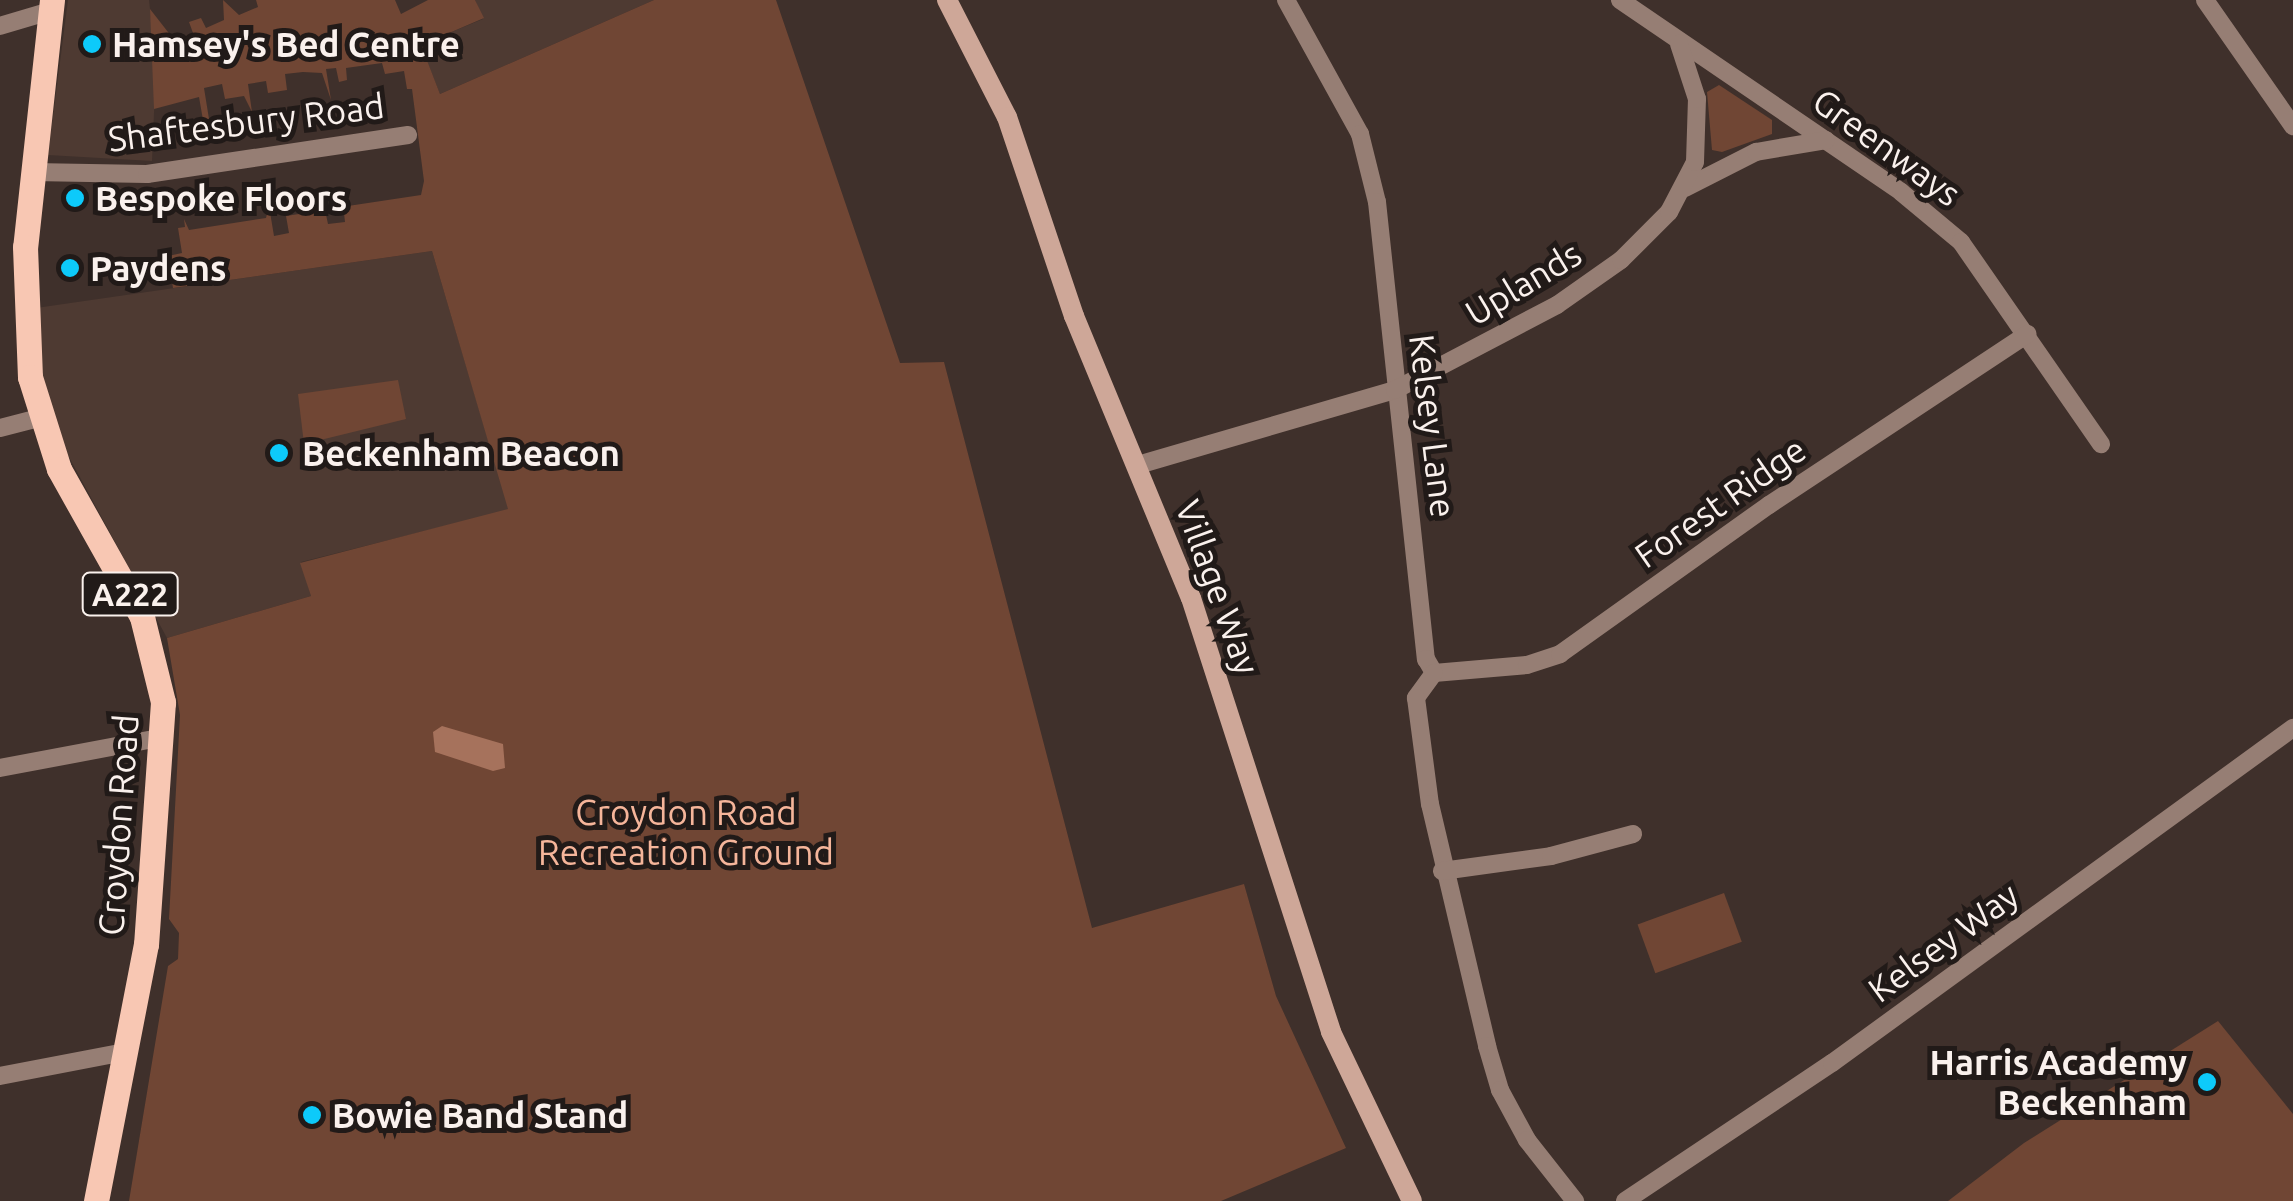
<!DOCTYPE html>
<html>
<head>
<meta charset="utf-8">
<style>
  body { margin:0 }
  #map { position:relative; width:2293px; height:1201px; overflow:hidden; background:#3f302b; font-family:Ubuntu,sans-serif }
  div>[style] { position:absolute }
  [style*='--x'] { left:calc(var(--x)*1px); top:calc(var(--y)*1px); width:calc(var(--w)*1px); rotate:calc(var(--a)*1deg) }
  .built>* { inset:0; background:#4e3a32 }
  .green>* { inset:0; background:#704634; transform-origin:0 0 }
  .water>* { inset:0; background:#a6725c }
  .street>* { height:18px; margin:-9px; padding:0 9px; transform-origin:9px; border-radius:9px; background:#967e74 }
  .secondary>* { height:20px; margin:-10px; padding:0 10px; transform-origin:10px; border-radius:10px; background:#cea798 }
  .primary>* { height:25px; margin:-12.5px; padding:0 12.5px; transform-origin:12.5px; border-radius:12.5px; background:#f8c7b3 }
  .dots>* { width:28px; height:28px; translate:-50% -50%; box-sizing:border-box; border:5px solid #211a18; border-radius:50% }
  span { translate:-50% -50%; white-space:nowrap; text-align:center; line-height:1.15; -webkit-text-stroke:10px #211a18; paint-order:stroke }
  .shield-label span { padding:2px 8px; background:#211a18; border:2px solid; border-radius:8px; -webkit-text-stroke-width:0 }
  .shield-label { font-size:32px; color:#faf1ed; font-weight:700 }
  .poi-label { font-size:35px; color:#faf1ed; font-weight:700 }
  .left { translate:0 -50%; text-align:left }
  .right { translate:-100% -50%; text-align:right }
  .street-label { font-size:35px; color:#faf1ed }
  .park-label { font-size:35px; color:#f5b59a }
</style>
</head>
<body>
<div id="map">
  <div class="built">
    <i style="clip-path:polygon(68px 0,149px 0,156px 65px,152px 161px,48px 155px)"></i>
    <i style="clip-path:polygon(475px 0,654px 0,440px 94px,420px 45px,483px 19px)"></i>
    <i style="clip-path:polygon(432px 251px,509px 510px,301px 562px,311px 596px,167px 638px,50px 422px,35px 344px,36px 308px)"></i>
  </div>
  <div class="green">
    <i style="clip-path:polygon(223px 0,239px 15px,258px 7px,256px 0,395px 0,401px 14px,428px 0,475px 0,484px 18px,421px 45px,440px 94px,654px 0,776px 0,900px 363px,944px 362px,1092px 928px,1244px 884px,1276px 996px,1346px 1148px,1221px 1201px,129px 1201px,168px 966px,178px 959px,179px 933px,169px 919px,180px 715px,167px 638px,311px 596px,300px 563px,508px 509px,432px 251px,173px 288px,168px 256px,182px 253px,178px 228px,185px 227px,184px 219px,189px 230px,266px 218px,269px 206px,274px 236px,289px 233px,286px 216px,325px 210px,328px 224px,345px 222px,342px 195px,348px 206px,421px 195px,424px 181px,412px 89px,407px 89px,404px 71px,385px 74px,382px 63px,346px 68px,347px 80px,339px 82px,336px 68px,326px 69px,331px 100px,322px 73px,303px 72px,285px 74px,287px 90px,268px 93px,266px 81px,248px 84px,252px 112px,244px 96px,225px 99px,222px 84px,204px 88px,209px 119px,203px 120px,199px 97px,154px 109px,150px 9px,175px 41px,193px 33px,189px 22px,201px 18px,206px 28px,224px 20px)"></i>
    <i style="clip-path:polygon(1719px 85px,1772px 120px,1772px 134px,1722px 152px,1712px 150px,1707px 92px)"></i>
    <i style="clip-path:polygon(398px 380px,406px 419px,304px 444px,298px 394px)"></i>
    <i style="left:1724px;top:893px;width:52px;height:92px;rotate:70deg"></i>
    <i style="clip-path:polygon(2218px 1021px,2293px 1114px,2293px 1201px,1948px 1201px,2024px 1143px)"></i>
  </div>
  <div class="water">
    <i style="clip-path:polygon(442px 726px,503px 744px,505px 768px,493px 771px,435px 752px,433px 732px)"></i>
  </div>
  <div class="street">
    <i style="--x:1286;--y:0;--w:153;--a:61.1"></i>
    <i style="--x:1360;--y:134;--w:70;--a:76"></i>
    <i style="--x:1377;--y:202;--w:460;--a:83.9"></i>
    <i style="--x:1426;--y:659;--w:16;--a:60"></i>
    <i style="--x:1620;--y:0;--w:340;--a:34.3"></i>
    <i style="--x:1901;--y:192;--w:78;--a:39.8"></i>
    <i style="--x:1961;--y:242;--w:246;--a:55.3"></i>
    <i style="--x:2205;--y:0;--w:154;--a:55.1"></i>
    <i style="--x:0;--y:26;--w:52;--a:-16.7"></i>
    <i style="--x:32;--y:172;--w:115;--a:1"></i>
    <i style="--x:147;--y:174;--w:264;--a:-8.5"></i>
    <i style="--x:1685;--y:188;--w:80;--a:-26.9"></i>
    <i style="--x:1756;--y:152;--w:71;--a:-9.7"></i>
    <i style="--x:0;--y:428;--w:40;--a:-14.4"></i>
    <i style="--x:1138;--y:465;--w:268;--a:-16.3"></i>
    <i style="--x:1395;--y:390;--w:183;--a:-27.7"></i>
    <i style="--x:1557;--y:305;--w:78;--a:-35.1"></i>
    <i style="--x:1621;--y:260;--w:68;--a:-45"></i>
    <i style="--x:1669;--y:212;--w:56;--a:-62.5"></i>
    <i style="--x:1695;--y:162;--w:63;--a:-88.2"></i>
    <i style="--x:1697;--y:99;--w:58;--a:-108.1"></i>
    <i style="--x:1434;--y:673;--w:93;--a:-4.9"></i>
    <i style="--x:1527;--y:665;--w:35;--a:-18"></i>
    <i style="--x:1560;--y:654;--w:257;--a:-35.5"></i>
    <i style="--x:1769;--y:505;--w:310;--a:-33.5"></i>
    <i style="--x:1434;--y:673;--w:31;--a:126"></i>
    <i style="--x:1416;--y:698;--w:107;--a:82.5"></i>
    <i style="--x:1430;--y:804;--w:249;--a:76.7"></i>
    <i style="--x:1487;--y:1046;--w:46;--a:73.5"></i>
    <i style="--x:1500;--y:1090;--w:57;--a:61.6"></i>
    <i style="--x:1527;--y:1140;--w:78;--a:51.8"></i>
    <i style="--x:0;--y:768;--w:167;--a:-10.7"></i>
    <i style="--x:1442;--y:871;--w:110;--a:-7.8"></i>
    <i style="--x:1551;--y:856;--w:85;--a:-15"></i>
    <i style="--x:0;--y:1076;--w:127;--a:-10.9"></i>
    <i style="--x:1625;--y:1201;--w:249;--a:-33.7"></i>
    <i style="--x:1832;--y:1063;--w:570;--a:-36.01"></i>
  </div>
  <div class="secondary">
    <i style="--x:947;--y:0;--w:131;--a:62.9"></i>
    <i style="--x:1007;--y:117;--w:210;--a:71.4"></i>
    <i style="--x:1074;--y:316;--w:305;--a:67.5"></i>
    <i style="--x:1191;--y:598;--w:456;--a:72.1"></i>
    <i style="--x:1331;--y:1032;--w:187;--a:64.4"></i>
  </div>
  <div class="primary">
    <i style="--x:52;--y:0;--w:248;--a:96.2"></i>
    <i style="--x:25;--y:247;--w:130;--a:87.8"></i>
    <i style="--x:30;--y:377;--w:96;--a:72.5"></i>
    <i style="--x:59;--y:469;--w:170;--a:60.7"></i>
    <i style="--x:142;--y:617;--w:88;--a:76.1"></i>
    <i style="--x:163;--y:702;--w:243;--a:94"></i>
    <i style="--x:146;--y:944;--w:262;--a:101"></i>
  </div>
  <div class="dots">
    <i style="left:92px;top:44px;background:#0dcafa"></i>
    <i style="left:75px;top:198px;background:#0dcafa"></i>
    <i style="left:70px;top:268px;background:#0dcafa"></i>
    <i style="left:279px;top:453px;background:#0dcafa"></i>
    <i style="left:2207px;top:1082px;background:#0dcafa"></i>
    <i style="left:312px;top:1115px;background:#0dcafa"></i>
  </div>
  <div class="shield-label">
    <span style="left:130px;top:594px">A222</span>
  </div>
  <div class="poi-label">
    <span class="left" style="left:112px;top:44px">Hamsey's Bed Centre</span>
    <span class="left" style="left:95px;top:198px">Bespoke Floors</span>
    <span class="left" style="left:90px;top:268px">Paydens</span>
    <span class="left" style="left:302px;top:453px">Beckenham Beacon</span>
    <span class="right" style="left:2187px;top:1082px">Harris Academy<br>Beckenham</span>
    <span class="left" style="left:332px;top:1115px">Bowie Band Stand</span>
  </div>
  <div class="street-label">
    <span style="left:246px;top:122px;rotate:-7deg">Shaftesbury Road</span>
    <span style="left:1887px;top:147px;rotate:36deg">Greenways</span>
    <span style="left:1523px;top:283px;rotate:-31deg">Uplands</span>
    <span style="left:1433px;top:426px;rotate:83deg">Kelsey Lane</span>
    <span style="left:1720px;top:502px;rotate:-35deg">Forest Ridge</span>
    <span style="left:1218px;top:587px;rotate:70deg">Village Way</span>
    <span style="left:118px;top:825px;rotate:-86deg">Croydon Road</span>
    <span style="left:1943px;top:942px;rotate:-36deg">Kelsey Way</span>
  </div>
  <div class="park-label">
    <span style="left:686px;top:832px">Croydon Road<br>Recreation Ground</span>
  </div>
</div>
</body>
</html>
